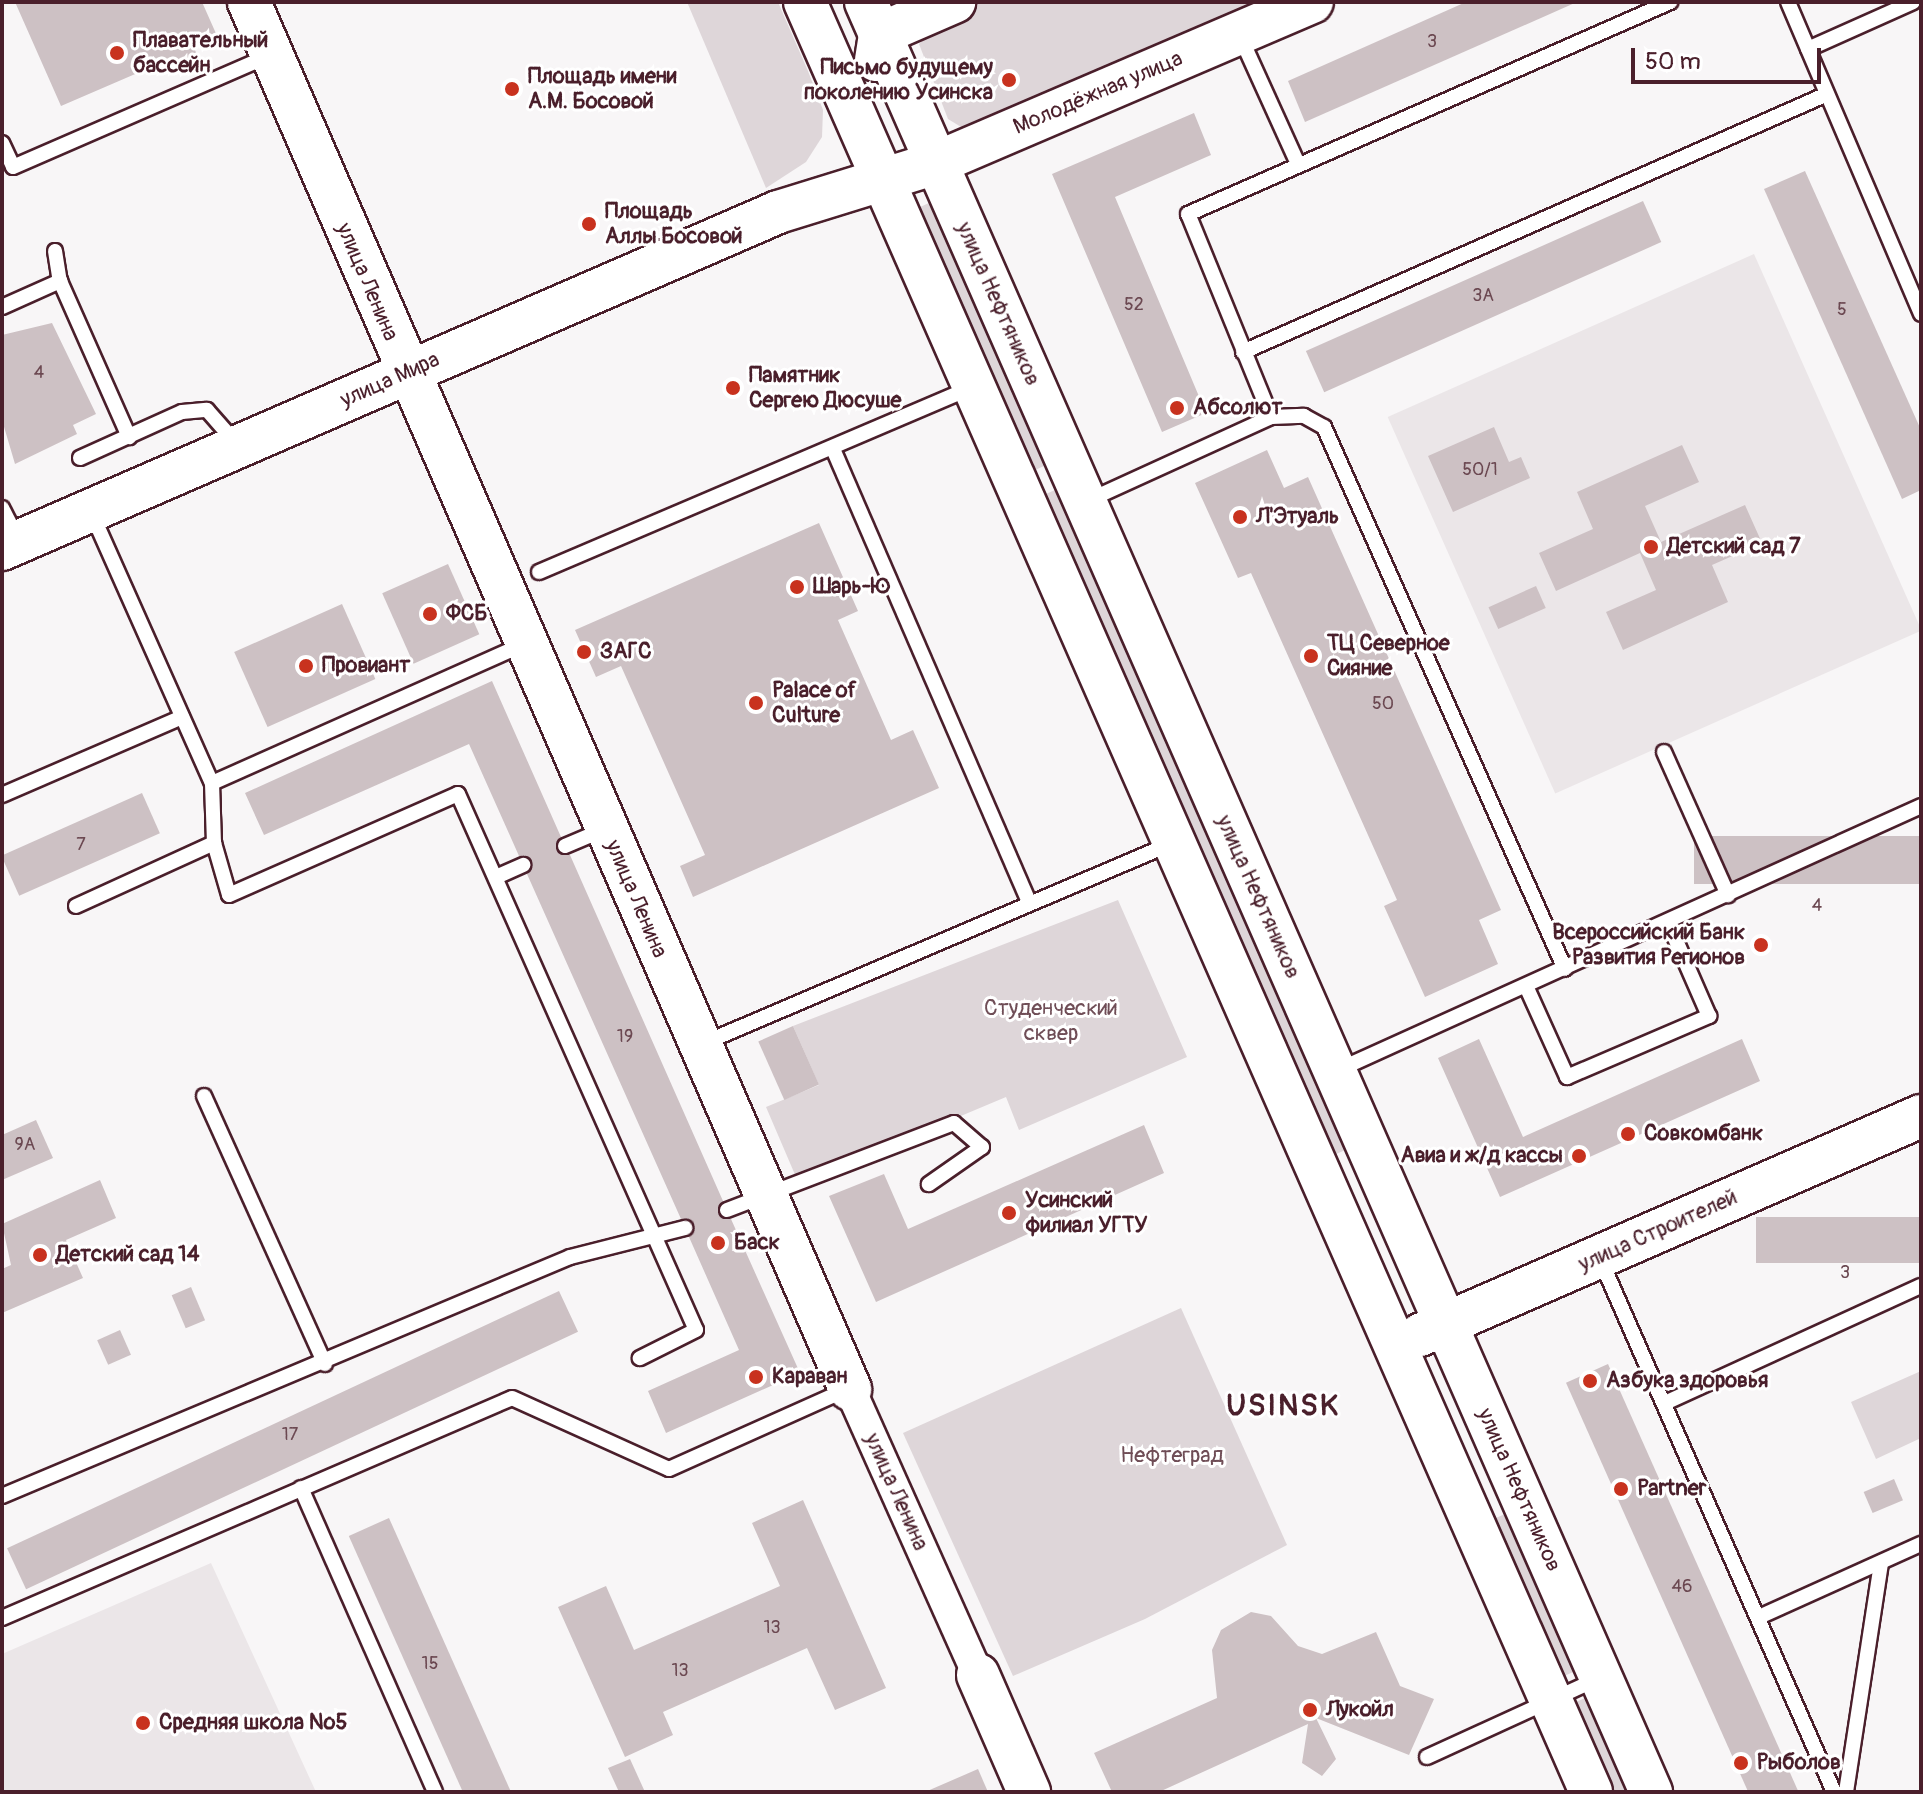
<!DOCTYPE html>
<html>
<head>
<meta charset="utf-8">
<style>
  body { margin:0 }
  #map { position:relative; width:1923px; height:1794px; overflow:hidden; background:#f8f6f7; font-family:Pangolin,sans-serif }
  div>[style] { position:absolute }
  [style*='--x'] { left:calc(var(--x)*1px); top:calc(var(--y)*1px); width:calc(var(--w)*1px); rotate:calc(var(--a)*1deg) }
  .built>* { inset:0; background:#ebe6e8; transform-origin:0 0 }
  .green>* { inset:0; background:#ded6d9; transform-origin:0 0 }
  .building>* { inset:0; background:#cdc1c4; transform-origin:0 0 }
  .roads { filter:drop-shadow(2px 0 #4a1f2b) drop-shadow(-2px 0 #4a1f2b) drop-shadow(0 2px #4a1f2b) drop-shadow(0 -2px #4a1f2b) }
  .lane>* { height:14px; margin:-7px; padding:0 7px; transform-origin:7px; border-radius:7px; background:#fff }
  .street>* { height:30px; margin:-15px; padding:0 15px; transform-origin:15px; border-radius:15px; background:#fff }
  .secondary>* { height:42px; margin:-21px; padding:0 21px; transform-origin:21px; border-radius:21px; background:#fff }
  .dots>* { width:22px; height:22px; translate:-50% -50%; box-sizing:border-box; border:4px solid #fff; border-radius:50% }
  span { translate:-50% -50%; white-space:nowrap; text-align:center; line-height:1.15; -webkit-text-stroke:6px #fff; paint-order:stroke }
  .number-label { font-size:18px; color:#6b4851 }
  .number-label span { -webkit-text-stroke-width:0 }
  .poi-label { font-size:22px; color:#4a1f2b; font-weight:700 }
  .left { translate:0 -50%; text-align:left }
  .right { translate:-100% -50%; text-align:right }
  .street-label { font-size:22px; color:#4a1f2b }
  .park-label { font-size:22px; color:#6f4d56 }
  .district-label { font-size:30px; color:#4a1f2b; font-weight:700; letter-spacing:2px }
  .frame { position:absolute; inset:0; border:4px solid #4a1f2b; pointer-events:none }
  .scale { position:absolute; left:1631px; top:48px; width:190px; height:36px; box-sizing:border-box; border:4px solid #4a1f2b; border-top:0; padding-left:10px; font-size:24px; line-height:28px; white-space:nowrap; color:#4a1f2b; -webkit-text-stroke:6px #fff; paint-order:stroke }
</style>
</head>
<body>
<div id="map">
  <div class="built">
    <i style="left:1754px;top:254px;width:412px;height:401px;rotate:66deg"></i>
    <i style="clip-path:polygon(211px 1563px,316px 1792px,2px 1792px,2px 1654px)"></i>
  </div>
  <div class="green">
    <i style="clip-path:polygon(687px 2px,778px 2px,808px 71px,823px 110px,822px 137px,806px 162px,766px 188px)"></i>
    <i style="clip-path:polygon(982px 2px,1270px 2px,966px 130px,948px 119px,919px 44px,945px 18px)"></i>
    <i style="left:929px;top:203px;width:287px;height:14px;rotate:66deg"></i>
    <i style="left:1055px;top:490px;width:721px;height:15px;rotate:66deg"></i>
    <i style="clip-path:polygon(1118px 900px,1187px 1057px,1019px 1130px,1006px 1097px,799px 1184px,766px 1107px,819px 1085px,793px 1026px)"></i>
    <i style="clip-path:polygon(1181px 1308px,1287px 1545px,1145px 1619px,1013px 1676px,903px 1433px)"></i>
    <i style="clip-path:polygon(1921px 1371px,1921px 1438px,1876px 1459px,1851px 1402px)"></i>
    <i style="left:1505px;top:1514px;width:172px;height:15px;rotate:66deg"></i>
    <i style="left:1585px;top:1698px;width:103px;height:16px;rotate:66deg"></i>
  </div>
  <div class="building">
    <i style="clip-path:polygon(15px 2px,202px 2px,218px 38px,194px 48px,199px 59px,175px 70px,170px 59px,61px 106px)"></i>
    <i style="clip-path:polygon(1466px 2px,1577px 2px,1305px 122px,1288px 81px)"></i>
    <i style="clip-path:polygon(1194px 113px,1211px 155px,1115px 197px,1206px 413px,1162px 432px,1052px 174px)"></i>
    <i style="clip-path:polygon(1805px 171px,1921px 430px,1921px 490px,1902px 499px,1764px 189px)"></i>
    <i style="left:1643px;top:201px;width:45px;height:369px;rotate:66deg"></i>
    <i style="clip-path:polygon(52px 323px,96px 414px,73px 425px,77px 434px,15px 464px,2px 420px,2px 335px)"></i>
    <i style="clip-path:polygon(1494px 427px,1509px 462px,1521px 457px,1530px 478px,1453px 512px,1428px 456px)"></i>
    <i style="clip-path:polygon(1682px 445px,1699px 482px,1645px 506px,1661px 542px,1745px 505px,1762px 543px,1712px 565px,1728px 602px,1623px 650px,1606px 612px,1656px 590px,1640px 553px,1556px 591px,1539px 553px,1593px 529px,1577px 492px)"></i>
    <i style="clip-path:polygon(1267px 450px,1284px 488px,1308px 477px,1501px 910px,1479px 920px,1498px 964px,1425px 997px,1384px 906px,1397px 900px,1251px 573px,1238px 578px,1195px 483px)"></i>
    <i style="clip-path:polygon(819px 523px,858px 611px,838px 620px,891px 740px,913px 730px,939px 788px,693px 897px,680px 866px,705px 855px,621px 666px,596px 677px,575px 630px)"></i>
    <i style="left:448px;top:564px;width:77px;height:72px;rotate:66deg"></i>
    <i style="left:1536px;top:586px;width:24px;height:52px;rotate:66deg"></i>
    <i style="left:342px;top:604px;width:82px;height:118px;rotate:66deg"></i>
    <i style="clip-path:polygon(492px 681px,561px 837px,556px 851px,570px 855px,723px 1201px,718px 1214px,731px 1219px,800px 1373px,666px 1433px,648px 1391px,739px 1350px,689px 1237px,694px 1225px,681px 1219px,527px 874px,532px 862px,519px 856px,469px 744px,264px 835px,245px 793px)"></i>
    <i style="left:142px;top:793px;width:44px;height:154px;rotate:66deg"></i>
    <i style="left:1921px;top:836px;width:48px;height:227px;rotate:90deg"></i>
    <i style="left:793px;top:1026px;width:64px;height:38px;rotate:66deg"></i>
    <i style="clip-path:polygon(1479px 1039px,1523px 1137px,1742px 1039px,1760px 1081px,1500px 1197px,1438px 1058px)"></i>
    <i style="clip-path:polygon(36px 1120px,53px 1158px,2px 1180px,2px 1135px)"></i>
    <i style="clip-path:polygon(1144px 1125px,1164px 1173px,876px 1302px,829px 1196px,884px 1174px,908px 1229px)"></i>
    <i style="clip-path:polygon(100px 1180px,116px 1218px,66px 1240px,83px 1278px,2px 1313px,2px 1269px,11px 1265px,2px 1224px)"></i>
    <i style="left:1921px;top:1217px;width:46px;height:165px;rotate:90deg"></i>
    <i style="left:191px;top:1287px;width:36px;height:21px;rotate:67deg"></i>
    <i style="left:559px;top:1291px;width:45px;height:609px;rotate:65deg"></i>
    <i style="left:120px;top:1330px;width:27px;height:25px;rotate:66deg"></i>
    <i style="left:1608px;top:1364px;width:468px;height:46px;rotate:66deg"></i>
    <i style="left:1894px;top:1479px;width:23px;height:33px;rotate:67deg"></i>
    <i style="clip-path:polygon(803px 1500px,886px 1688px,835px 1710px,807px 1648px,663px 1712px,673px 1735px,625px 1757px,558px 1607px,606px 1586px,634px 1650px,780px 1586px,752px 1523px)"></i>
    <i style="left:389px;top:1518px;width:300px;height:44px;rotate:66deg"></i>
    <i style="clip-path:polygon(1251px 1612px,1271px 1616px,1298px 1646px,1322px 1654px,1376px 1632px,1400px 1686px,1434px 1699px,1409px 1755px,1316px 1718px,1336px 1759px,1322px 1776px,1302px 1763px,1308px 1724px,1159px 1792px,1112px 1792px,1094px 1753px,1217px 1698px,1212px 1650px,1221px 1630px)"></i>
    <i style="clip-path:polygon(630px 1759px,645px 1792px,619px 1792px,608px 1768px)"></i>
    <i style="clip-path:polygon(978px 1769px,988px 1792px,925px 1792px)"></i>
  </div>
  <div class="roads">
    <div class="lane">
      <i style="--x:1788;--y:2;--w:339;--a:66.9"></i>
      <i style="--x:1240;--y:36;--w:141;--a:65.6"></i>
      <i style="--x:1808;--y:49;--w:115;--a:-24.1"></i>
      <i style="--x:2;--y:143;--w:26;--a:65"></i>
      <i style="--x:13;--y:167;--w:280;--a:-23.5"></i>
      <i style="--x:55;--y:251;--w:30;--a:81"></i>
      <i style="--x:60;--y:281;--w:171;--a:66.1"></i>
      <i style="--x:2;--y:307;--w:64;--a:-24.1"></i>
      <i style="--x:1243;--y:352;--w:638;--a:-23.83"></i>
      <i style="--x:1271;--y:417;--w:219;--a:-112.2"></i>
      <i style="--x:1188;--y:214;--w:527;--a:-23.74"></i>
      <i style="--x:833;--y:449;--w:493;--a:66.6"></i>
      <i style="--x:80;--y:458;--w:112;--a:-24.3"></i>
      <i style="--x:182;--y:412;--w:25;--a:-5"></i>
      <i style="--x:207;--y:410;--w:44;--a:48.7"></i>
      <i style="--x:1087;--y:501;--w:202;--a:-24.5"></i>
      <i style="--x:1271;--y:417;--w:33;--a:-2"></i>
      <i style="--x:1304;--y:416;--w:23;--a:29"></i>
      <i style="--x:1324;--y:427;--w:593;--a:66.03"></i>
      <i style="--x:2;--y:508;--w:34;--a:63"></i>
      <i style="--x:92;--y:514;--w:295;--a:66"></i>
      <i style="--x:212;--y:783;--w:60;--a:88.1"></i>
      <i style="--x:214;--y:843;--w:54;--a:73.9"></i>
      <i style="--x:229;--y:895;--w:250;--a:-23.8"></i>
      <i style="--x:458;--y:794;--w:586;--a:66.06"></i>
      <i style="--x:696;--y:1330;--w:63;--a:153.4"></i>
      <i style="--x:539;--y:572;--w:469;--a:-23.1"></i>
      <i style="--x:1664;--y:752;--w:157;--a:65.9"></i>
      <i style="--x:212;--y:783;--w:339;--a:-24"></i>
      <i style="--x:2;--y:795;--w:196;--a:-23.4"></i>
      <i style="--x:565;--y:846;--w:43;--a:-23"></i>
      <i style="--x:496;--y:877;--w:30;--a:-24"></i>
      <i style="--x:76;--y:906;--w:152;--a:-24.5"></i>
      <i style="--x:1526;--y:986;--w:100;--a:65.7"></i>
      <i style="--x:1567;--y:1077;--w:155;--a:-23.2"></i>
      <i style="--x:1709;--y:1016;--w:103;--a:-113.6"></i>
      <i style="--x:704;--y:1043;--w:507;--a:-23.12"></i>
      <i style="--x:1338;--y:1070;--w:640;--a:-24.36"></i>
      <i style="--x:204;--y:1096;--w:294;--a:65.7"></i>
      <i style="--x:727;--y:1210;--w:243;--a:-21"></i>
      <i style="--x:954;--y:1123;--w:37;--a:41"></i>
      <i style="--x:982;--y:1147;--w:65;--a:145.1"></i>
      <i style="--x:1601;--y:1261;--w:580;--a:66.31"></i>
      <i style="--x:1665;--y:1403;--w:281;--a:-24.6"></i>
      <i style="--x:301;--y:1488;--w:332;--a:66.2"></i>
      <i style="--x:2;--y:1496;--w:616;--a:-22.82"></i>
      <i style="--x:570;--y:1257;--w:119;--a:-14.2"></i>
      <i style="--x:1759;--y:1617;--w:178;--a:-24.3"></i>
      <i style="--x:2;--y:1618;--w:555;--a:-23.33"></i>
      <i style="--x:512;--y:1398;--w:172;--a:24.3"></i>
      <i style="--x:669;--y:1469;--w:196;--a:-24.1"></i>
      <i style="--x:1427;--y:1757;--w:187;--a:-24.6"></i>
      <i style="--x:1846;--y:1792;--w:232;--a:-81.3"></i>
    </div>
    <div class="street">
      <i style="--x:850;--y:1389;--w:313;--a:65.9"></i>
    </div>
    <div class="secondary">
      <i style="--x:249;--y:2;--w:1512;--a:66.57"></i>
      <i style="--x:805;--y:2;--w:1955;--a:66.29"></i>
      <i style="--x:866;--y:2;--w:1955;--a:66.32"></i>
      <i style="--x:876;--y:60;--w:26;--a:-81"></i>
      <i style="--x:880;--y:34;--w:81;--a:-23.4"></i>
      <i style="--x:2;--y:549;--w:846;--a:-23.47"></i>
      <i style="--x:778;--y:212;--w:165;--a:-17.2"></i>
      <i style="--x:936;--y:163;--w:409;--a:-23.2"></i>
      <i style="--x:1420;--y:1335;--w:547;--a:-23.61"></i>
      <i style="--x:978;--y:1675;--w:128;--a:66.4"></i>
    </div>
  </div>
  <div class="dots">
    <i style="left:117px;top:53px;background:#c8321e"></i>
    <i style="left:1009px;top:80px;background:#c8321e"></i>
    <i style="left:512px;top:89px;background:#c8321e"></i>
    <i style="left:589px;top:224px;background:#c8321e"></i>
    <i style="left:733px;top:388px;background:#c8321e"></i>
    <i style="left:1177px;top:408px;background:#c8321e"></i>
    <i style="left:1240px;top:517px;background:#c8321e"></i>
    <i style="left:1651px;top:547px;background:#c8321e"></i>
    <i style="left:797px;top:587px;background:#c8321e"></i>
    <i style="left:430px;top:614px;background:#c8321e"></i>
    <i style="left:584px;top:652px;background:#c8321e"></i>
    <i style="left:1311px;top:656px;background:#c8321e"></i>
    <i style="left:306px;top:666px;background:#c8321e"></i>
    <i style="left:756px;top:703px;background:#c8321e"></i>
    <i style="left:1761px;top:945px;background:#c8321e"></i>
    <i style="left:1628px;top:1134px;background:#c8321e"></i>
    <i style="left:1579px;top:1156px;background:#c8321e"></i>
    <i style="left:1009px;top:1213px;background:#c8321e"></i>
    <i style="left:718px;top:1243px;background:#c8321e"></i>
    <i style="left:40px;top:1255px;background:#c8321e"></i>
    <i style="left:756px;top:1377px;background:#c8321e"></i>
    <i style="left:1590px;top:1381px;background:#c8321e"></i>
    <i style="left:1621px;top:1489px;background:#c8321e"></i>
    <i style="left:1310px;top:1710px;background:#c8321e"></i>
    <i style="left:143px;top:1723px;background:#c8321e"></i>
    <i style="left:1741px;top:1763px;background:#c8321e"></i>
  </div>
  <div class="number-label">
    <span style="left:1432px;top:42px">3</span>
    <span style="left:1483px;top:296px">3А</span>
    <span style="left:1134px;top:305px">52</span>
    <span style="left:1842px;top:310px">5</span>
    <span style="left:39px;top:373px">4</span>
    <span style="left:1480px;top:470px">50/1</span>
    <span style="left:1383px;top:704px">50</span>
    <span style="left:81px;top:845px">7</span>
    <span style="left:1817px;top:906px">4</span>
    <span style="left:625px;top:1037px">19</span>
    <span style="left:25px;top:1145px">9А</span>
    <span style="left:1845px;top:1273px">3</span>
    <span style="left:290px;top:1435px">17</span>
    <span style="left:1682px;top:1587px">46</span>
    <span style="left:772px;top:1628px">13</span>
    <span style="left:430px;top:1664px">15</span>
    <span style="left:680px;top:1671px">13</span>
  </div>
  <div class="poi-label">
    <span class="left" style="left:133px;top:53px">Плавательный<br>бассейн</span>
    <span class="right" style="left:993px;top:80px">Письмо будущему<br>поколению Усинска</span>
    <span class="left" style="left:528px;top:89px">Площадь имени<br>А.М. Босовой</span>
    <span class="left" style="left:605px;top:224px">Площадь<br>Аллы Босовой</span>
    <span class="left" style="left:749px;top:388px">Памятник<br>Сергею Дюсуше</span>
    <span class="left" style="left:1193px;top:408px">Абсолют</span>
    <span class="left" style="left:1256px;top:517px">Л'Этуаль</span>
    <span class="left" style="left:1667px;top:547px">Детский сад 7</span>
    <span class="left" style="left:813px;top:587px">Шарь-Ю</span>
    <span class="left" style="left:446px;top:614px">ФСБ</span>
    <span class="left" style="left:1327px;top:656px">ТЦ Северное<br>Сияние</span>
    <span class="left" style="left:600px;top:652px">ЗАГС</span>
    <span class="left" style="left:322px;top:666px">Провиант</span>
    <span class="left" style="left:772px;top:703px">Palace of<br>Culture</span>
    <span class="right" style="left:1745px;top:945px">Всероссийский Банк<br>Развития Регионов</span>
    <span class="left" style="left:1644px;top:1134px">Совкомбанк</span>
    <span class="right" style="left:1563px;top:1156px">Авиа и ж/д кассы</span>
    <span class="left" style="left:1025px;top:1213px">Усинский<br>филиал УГТУ</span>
    <span class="left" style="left:734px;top:1243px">Баск</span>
    <span class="left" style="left:56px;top:1255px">Детский сад 14</span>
    <span class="left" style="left:772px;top:1377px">Караван</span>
    <span class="left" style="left:1606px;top:1381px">Азбука здоровья</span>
    <span class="left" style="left:1637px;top:1489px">Partner</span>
    <span class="left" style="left:1326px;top:1710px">Лукойл</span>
    <span class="left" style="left:159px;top:1723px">Средняя школа №5</span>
    <span class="left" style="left:1757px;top:1763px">Рыболов</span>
  </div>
  <div class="street-label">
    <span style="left:1098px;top:93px;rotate:-23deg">Молодёжная улица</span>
    <span style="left:367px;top:282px;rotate:67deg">улица Ленина</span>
    <span style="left:998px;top:304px;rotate:66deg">улица Нефтяников</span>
    <span style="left:390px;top:380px;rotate:-24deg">улица Мира</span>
    <span style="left:1258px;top:897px;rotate:66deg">улица Нефтяников</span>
    <span style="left:636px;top:899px;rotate:67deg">улица Ленина</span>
    <span style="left:1658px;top:1231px;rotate:-24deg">улица Строителей</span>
    <span style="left:1519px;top:1490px;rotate:66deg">улица Нефтяников</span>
    <span style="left:896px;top:1492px;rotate:66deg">улица Ленина</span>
  </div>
  <div class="park-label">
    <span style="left:1051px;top:1021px">Студенческий<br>сквер</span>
    <span style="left:1172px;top:1456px">Нефтеград</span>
  </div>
  <div class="district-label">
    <span style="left:1283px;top:1406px">USINSK</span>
  </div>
  <div class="frame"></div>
  <div class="scale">50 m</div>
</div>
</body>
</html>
